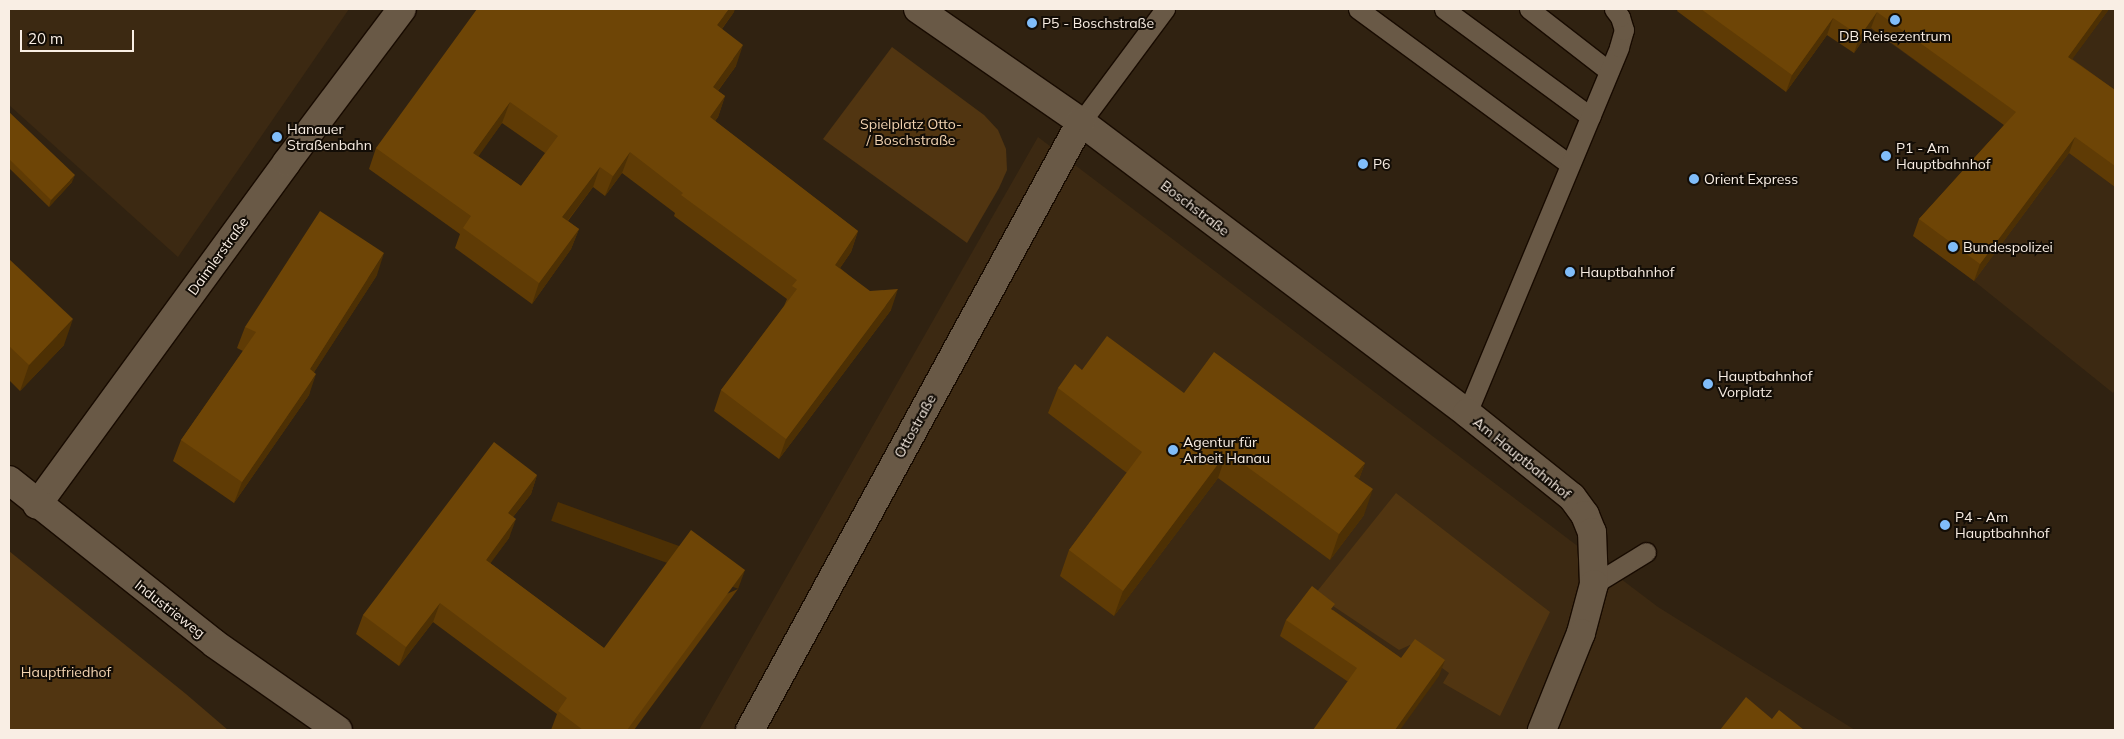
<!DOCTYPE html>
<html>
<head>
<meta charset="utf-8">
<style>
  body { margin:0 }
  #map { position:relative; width:2124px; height:739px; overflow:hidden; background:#302211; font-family:Mulish,sans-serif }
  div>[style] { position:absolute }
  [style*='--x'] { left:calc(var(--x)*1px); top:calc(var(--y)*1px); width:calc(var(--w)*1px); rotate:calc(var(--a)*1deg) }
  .built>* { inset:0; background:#3c2912 }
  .green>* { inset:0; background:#513511 }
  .roads { filter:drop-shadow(1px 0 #180b00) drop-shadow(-1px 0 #180b00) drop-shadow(0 1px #180b00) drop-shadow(0 -1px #180b00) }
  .service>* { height:19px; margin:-9.5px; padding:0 9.5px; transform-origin:9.5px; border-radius:9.5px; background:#695946 }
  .minor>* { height:28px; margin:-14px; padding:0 14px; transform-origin:14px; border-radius:14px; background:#695946 }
  .tertiary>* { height:28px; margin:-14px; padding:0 14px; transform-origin:14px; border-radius:14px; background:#695946 }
  .wall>* { inset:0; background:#5f3b05 }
  .shaded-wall>* { inset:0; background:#4d3004; transform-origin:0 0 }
  .building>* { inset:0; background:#6e4506 }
  .dots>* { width:14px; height:14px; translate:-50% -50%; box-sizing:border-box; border:2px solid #130d06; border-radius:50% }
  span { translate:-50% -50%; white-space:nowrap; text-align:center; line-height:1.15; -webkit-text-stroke:4px #130d06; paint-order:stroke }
  .poi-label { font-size:14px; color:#f9eee4 }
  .left { translate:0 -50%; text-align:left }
  .park-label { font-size:14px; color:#f3d4b2 }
  .street-label { font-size:14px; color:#f9eee4 }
  .frame { position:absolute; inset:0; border:10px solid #f9eee4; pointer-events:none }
  .scale { position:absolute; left:20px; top:30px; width:114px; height:22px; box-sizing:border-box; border:2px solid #f9eee4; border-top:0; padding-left:6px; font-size:15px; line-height:18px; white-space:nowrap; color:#f9eee4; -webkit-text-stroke:4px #130d06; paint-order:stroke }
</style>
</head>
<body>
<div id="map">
  <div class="built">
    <i style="clip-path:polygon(9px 9px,349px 9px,178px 257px,9px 105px)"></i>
    <i style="clip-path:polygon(1791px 9px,2115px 9px,2115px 390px,2113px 393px,1974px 281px,1913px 236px,2009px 129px,1871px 29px,1854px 53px)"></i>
    <i style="clip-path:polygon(1038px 137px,1658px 607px,1855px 730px,699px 730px)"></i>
  </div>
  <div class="green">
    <i style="clip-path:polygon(892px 47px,984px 115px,998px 130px,1006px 149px,1007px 170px,999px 188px,967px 243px,823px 139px)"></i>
    <i style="clip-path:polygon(1396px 493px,1550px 612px,1500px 716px,1443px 683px,1449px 673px,1410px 645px,1399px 650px,1315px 594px)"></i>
    <i style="clip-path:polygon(9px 551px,186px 694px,228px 730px,9px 730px)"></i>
  </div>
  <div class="roads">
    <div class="service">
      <i style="--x:1358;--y:9;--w:263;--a:36.3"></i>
      <i style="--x:1444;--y:9;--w:182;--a:36.3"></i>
      <i style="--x:1529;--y:9;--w:101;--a:37.8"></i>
      <i style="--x:1081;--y:122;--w:141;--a:-53.4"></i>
      <i style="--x:1467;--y:413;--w:396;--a:-67.4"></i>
      <i style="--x:1619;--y:47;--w:18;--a:-74"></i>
      <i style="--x:1624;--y:30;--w:14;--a:-107"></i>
      <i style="--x:1620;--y:17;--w:10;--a:-127"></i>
      <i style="--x:1594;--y:584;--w:61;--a:-31.6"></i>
    </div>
    <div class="minor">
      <i style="--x:918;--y:9;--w:198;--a:34.7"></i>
      <i style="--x:1081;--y:122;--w:483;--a:37"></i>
      <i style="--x:1467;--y:413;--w:134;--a:38.7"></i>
      <i style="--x:1572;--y:497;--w:22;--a:54"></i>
      <i style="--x:1585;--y:515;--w:18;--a:68"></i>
      <i style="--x:1592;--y:532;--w:52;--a:87.8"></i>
      <i style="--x:1594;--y:584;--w:51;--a:104.9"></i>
      <i style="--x:1581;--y:633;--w:105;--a:111.9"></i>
      <i style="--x:37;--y:505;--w:424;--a:-53.9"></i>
      <i style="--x:287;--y:162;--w:191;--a:-53.1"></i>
      <i style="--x:750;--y:730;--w:692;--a:-61.44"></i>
    </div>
    <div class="tertiary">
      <i style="--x:9;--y:480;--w:263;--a:38.5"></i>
      <i style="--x:215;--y:644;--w:150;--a:35"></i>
    </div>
  </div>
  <div class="wall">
    <i style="clip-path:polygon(1678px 9px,2109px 9px,2072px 59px,2115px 90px,2115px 187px,2069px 153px,1974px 281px,1913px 236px,1919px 219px,2004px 125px,1871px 28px,1854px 53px,1827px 35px,1786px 92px,1677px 11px)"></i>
    <i style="clip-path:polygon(evenodd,734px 12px,722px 29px,736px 66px,718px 91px,725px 96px,718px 117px,715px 121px,858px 231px,851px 252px,840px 268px,891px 310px,779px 459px,714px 411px,721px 390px,784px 306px,787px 299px,674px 216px,675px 213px,622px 173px,605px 196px,593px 187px,568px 221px,579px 229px,571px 249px,532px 304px,455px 248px,460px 234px,369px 169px,376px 148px,734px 12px,502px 123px,545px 153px,521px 186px,478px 156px,502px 123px)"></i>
    <i style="clip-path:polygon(9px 112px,72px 182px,49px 207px,9px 168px)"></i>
    <i style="clip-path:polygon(9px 259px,64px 345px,20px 391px,9px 380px)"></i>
    <i style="clip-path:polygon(377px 275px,314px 372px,309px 395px,234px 503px,173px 461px,181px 440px,243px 351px,237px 348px,245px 327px)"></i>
    <i style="clip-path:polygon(1082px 370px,1184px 393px,1365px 463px,1359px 479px,1364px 515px,1330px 560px,1218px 478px,1114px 616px,1060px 576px,1069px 550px,1127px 473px,1048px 413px,1058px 388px)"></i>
    <i style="clip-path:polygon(537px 475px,531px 494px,513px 517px,509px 538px,490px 563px,604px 648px,738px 589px,634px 730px,551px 730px,557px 714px,433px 622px,399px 666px,356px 634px,363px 615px)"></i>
    <i style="clip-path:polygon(1333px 610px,1401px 658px,1439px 676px,1347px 681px,1280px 636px,1286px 620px)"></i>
  </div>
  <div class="shaded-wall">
    <i style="clip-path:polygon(729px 9px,735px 9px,734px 12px,709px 46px,717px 25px)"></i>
    <i style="clip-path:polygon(2103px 9px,2109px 9px,2062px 73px,2068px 57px)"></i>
    <i style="clip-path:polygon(1877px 12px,1871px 28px,1854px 53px,1860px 36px)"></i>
    <i style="clip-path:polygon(1833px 18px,1827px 35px,1786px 92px,1792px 75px)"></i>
    <i style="clip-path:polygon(743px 45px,736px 66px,705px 108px,713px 87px)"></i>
    <i style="clip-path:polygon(725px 96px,718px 117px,702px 138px,710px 117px)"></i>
    <i style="clip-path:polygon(510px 102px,502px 123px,466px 174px,473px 153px)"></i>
    <i style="clip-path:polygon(2075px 137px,2069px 153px,1974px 281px,1980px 264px)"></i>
    <i style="clip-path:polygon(630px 152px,622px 173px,605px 196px,613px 176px)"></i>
    <i style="clip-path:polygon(600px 167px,593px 187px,555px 237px,562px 217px)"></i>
    <i style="clip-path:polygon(75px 175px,72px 182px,49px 207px,51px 200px)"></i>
    <i style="clip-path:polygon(579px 229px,571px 249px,532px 304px,539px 283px)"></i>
    <i style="clip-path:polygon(858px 231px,851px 252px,828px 285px,835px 265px)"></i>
    <i style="clip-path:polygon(384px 253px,377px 275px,302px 391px,310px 369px)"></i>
    <i style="clip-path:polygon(898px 289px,891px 310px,779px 459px,786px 439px)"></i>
    <i style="clip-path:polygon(73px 319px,64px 345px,20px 391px,29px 365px)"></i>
    <i style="clip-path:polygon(316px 374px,309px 395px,234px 503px,242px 482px)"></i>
    <i style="clip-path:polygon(1227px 452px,1218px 478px,1114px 616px,1123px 591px)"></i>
    <i style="clip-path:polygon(1365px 463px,1355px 489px,1354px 476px)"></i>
    <i style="clip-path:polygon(537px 475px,531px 494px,501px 532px,508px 513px)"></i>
    <i style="clip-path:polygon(1373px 489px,1364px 515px,1330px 560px,1339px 534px)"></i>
    <i style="clip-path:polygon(516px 519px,509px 538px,479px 579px,486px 560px)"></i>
    <i style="left:745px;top:570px;width:20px;height:199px;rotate:110deg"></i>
    <i style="clip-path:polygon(440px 603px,433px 622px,399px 666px,406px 647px)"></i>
    <i style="clip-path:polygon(1445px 660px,1439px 676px,1400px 730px,1395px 730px)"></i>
  </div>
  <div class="building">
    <i style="clip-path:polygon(evenodd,477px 9px,729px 9px,717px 25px,743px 45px,713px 87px,725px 96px,710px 117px,858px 231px,835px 265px,870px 291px,898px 289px,786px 439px,721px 390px,797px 289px,792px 286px,797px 280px,681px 195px,683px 193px,630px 152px,613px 176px,600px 167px,562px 217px,579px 229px,539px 283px,463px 228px,471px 216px,376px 148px,477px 9px,510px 102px,558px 136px,521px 186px,473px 153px,510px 102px)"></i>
    <i style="clip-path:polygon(1701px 9px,2103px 9px,2068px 57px,2115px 90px,2115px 166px,2075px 137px,1980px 264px,1919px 219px,2016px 112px,1877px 12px,1860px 36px,1833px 18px,1792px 75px)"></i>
    <i style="clip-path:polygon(9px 112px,75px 175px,51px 200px,9px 159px)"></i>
    <i style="clip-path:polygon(320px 211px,384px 253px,310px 369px,316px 374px,242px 482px,181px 440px,256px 332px,245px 327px)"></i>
    <i style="clip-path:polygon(9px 259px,73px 319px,29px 365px,9px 346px)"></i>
    <i style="clip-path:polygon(1107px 336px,1184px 393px,1214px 352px,1365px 463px,1354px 476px,1373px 489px,1339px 534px,1227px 452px,1123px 591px,1069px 550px,1142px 452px,1058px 388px,1075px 364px,1082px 370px)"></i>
    <i style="clip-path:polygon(494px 442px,537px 475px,508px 513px,516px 519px,486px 560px,604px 648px,691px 530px,745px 570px,627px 730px,583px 730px,558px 711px,567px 698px,440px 603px,406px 647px,363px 615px)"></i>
    <i style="clip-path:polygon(1312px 586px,1335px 604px,1331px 609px,1401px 658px,1415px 639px,1445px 660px,1395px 730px,1313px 730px,1357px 668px,1286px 620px)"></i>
    <i style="clip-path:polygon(1746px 697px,1772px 719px,1779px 710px,1804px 730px,1720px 730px)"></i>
  </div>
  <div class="dots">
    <i style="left:1895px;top:20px;background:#80bdfa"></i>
    <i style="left:1032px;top:23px;background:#80bdfa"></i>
    <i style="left:277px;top:137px;background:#80bdfa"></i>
    <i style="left:1886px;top:156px;background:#80bdfa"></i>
    <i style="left:1363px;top:164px;background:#80bdfa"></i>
    <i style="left:1694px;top:179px;background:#80bdfa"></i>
    <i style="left:1953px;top:247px;background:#80bdfa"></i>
    <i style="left:1570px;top:272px;background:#80bdfa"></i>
    <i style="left:1708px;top:384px;background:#80bdfa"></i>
    <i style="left:1173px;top:450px;background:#80bdfa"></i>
    <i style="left:1945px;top:525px;background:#80bdfa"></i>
  </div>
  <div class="poi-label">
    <span class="left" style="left:1042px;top:23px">P5 - Boschstraße</span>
    <span style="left:1895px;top:36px">DB Reisezentrum</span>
    <span class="left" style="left:287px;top:137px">Hanauer<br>Straßenbahn</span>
    <span class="left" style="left:1896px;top:156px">P1 - Am<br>Hauptbahnhof</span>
    <span class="left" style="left:1373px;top:164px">P6</span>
    <span class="left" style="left:1704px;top:179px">Orient Express</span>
    <span class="left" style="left:1963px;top:247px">Bundespolizei</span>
    <span class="left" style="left:1580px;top:272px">Hauptbahnhof</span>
    <span class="left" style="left:1718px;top:384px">Hauptbahnhof<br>Vorplatz</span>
    <span class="left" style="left:1183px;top:450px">Agentur für<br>Arbeit Hanau</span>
    <span class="left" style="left:1955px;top:525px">P4 - Am<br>Hauptbahnhof</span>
  </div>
  <div class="park-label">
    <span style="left:911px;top:132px">Spielplatz Otto-<br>/ Boschstraße</span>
    <span style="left:66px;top:672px">Hauptfriedhof</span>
  </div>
  <div class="street-label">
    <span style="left:1195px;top:208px;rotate:37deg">Boschstraße</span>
    <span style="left:218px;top:256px;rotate:-54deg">Daimlerstraße</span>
    <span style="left:915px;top:426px;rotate:-61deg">Ottostraße</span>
    <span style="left:1522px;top:458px;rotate:39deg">Am Hauptbahnhof</span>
    <span style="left:170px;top:609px;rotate:38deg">Industrieweg</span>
  </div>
  <div class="frame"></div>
  <div class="scale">20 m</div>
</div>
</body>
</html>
